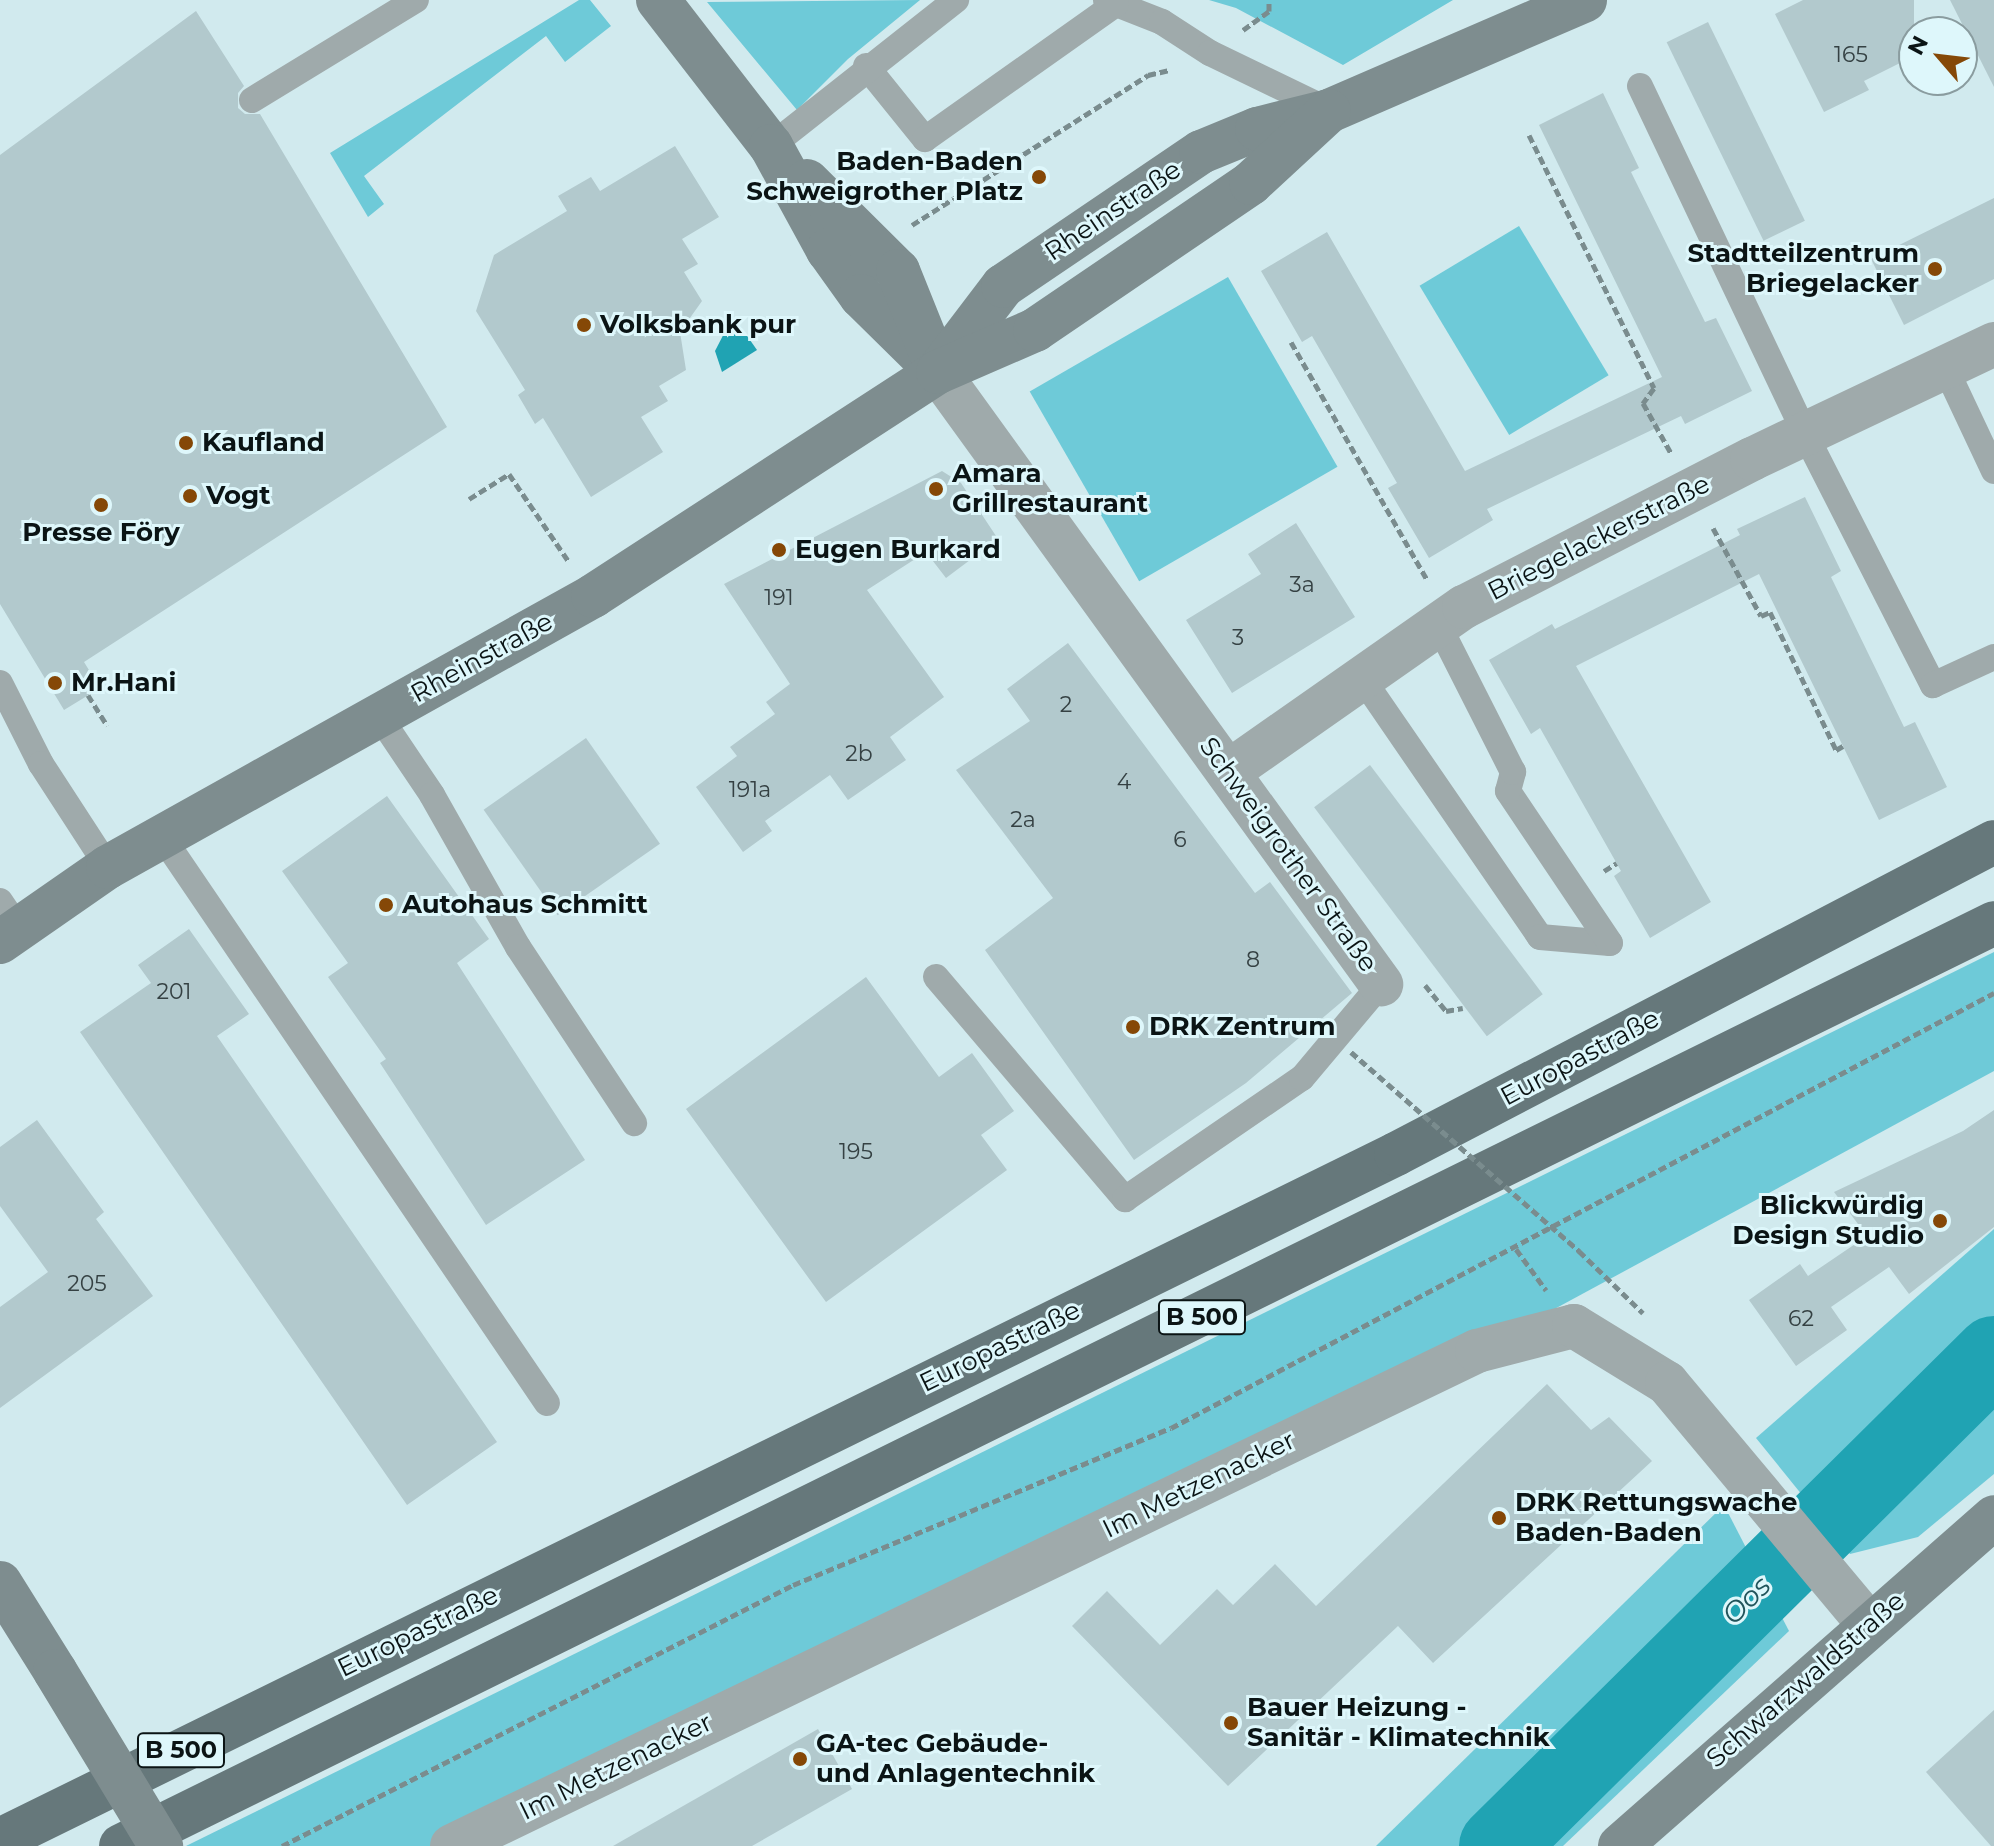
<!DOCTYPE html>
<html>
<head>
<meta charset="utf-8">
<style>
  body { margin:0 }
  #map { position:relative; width:1994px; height:1846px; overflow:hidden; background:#d1eaee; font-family:Montserrat,sans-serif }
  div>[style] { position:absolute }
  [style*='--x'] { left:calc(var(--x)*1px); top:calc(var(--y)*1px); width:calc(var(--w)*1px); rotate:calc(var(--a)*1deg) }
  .green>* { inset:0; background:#6ecad8; transform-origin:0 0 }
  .water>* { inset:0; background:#20a3b3 }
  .river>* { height:78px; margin:-39px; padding:0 39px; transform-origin:39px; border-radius:39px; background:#20a3b3 }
  .building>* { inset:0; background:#b2c9cd; transform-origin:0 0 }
  .path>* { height:5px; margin-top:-2.5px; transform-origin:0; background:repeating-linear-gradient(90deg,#7a8c8e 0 8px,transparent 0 12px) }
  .lane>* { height:26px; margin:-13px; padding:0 13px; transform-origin:13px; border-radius:13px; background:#9faaab }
  .street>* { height:44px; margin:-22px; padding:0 22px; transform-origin:22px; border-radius:22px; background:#9faaab }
  .secondary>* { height:44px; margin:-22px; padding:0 22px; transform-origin:22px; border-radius:22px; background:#7e8d8f }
  .primary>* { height:44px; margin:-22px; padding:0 22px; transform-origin:22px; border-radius:22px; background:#66787b }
  .path-bridge>* { height:5px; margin-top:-2.5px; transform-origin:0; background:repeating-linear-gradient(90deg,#7a8c8e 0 8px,transparent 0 12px) }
  .secondary-bridge>* { height:44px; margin:-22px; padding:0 22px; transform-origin:22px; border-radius:22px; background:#7e8d8f }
  .dots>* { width:22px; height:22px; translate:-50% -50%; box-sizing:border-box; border:4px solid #def7fb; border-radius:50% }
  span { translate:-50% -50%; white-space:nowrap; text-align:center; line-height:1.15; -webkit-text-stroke:6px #def7fb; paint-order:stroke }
  .number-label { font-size:22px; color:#354143 }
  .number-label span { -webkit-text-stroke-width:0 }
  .shield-label span { padding:2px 6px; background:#def7fb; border:2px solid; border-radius:6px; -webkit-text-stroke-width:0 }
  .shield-label { font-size:24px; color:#0b1415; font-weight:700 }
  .poi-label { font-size:26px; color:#0b1415; font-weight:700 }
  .right { translate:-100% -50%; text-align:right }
  .left { translate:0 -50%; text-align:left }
  .street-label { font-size:26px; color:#0b1415 }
  .water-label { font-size:28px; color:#21545b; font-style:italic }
  .north { position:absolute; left:1898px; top:16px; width:80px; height:80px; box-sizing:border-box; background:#def7fb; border:2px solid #8a9c9f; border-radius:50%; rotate:298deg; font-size:22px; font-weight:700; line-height:32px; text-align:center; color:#0b1415 }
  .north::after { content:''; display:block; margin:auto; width:28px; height:36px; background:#854807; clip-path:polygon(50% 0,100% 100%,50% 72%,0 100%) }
</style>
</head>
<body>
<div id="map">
  <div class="green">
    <i style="clip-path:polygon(579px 0,590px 0,611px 26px,565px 62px,546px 36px,364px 176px,384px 204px,368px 217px,330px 153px)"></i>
    <i style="clip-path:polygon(920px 0,848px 59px,797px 110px,707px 2px)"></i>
    <i style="clip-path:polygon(1209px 0,1453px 0,1343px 65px,1236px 8px)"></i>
    <i style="left:1519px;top:226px;width:174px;height:116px;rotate:59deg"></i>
    <i style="left:1228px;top:277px;width:219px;height:229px;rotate:60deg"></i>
    <i style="clip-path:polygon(1994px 952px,1994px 1071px,1477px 1351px,452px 1846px,186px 1846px)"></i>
    <i style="clip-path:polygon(1994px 1229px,1994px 1474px,1918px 1537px,1850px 1554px,1756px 1438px)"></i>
    <i style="clip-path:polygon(1724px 1505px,1789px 1631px,1563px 1846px,1376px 1846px)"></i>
  </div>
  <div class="water">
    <i style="clip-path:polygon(733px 316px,757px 350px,722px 372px,715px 351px)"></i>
  </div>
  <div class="river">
    <i style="--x:1498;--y:1846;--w:698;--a:-44.71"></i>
  </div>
  <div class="building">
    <i style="clip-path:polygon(1803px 0,1914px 0,1914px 56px,1864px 81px,1869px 90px,1824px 112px,1775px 14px)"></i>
    <i style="clip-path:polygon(1950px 0,1994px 0,1994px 87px)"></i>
    <i style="clip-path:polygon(196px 11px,244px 86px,238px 93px,238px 108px,245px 114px,260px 114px,447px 427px,84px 662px,100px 688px,64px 710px,0 604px,0 155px)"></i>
    <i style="left:1708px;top:22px;width:221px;height:46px;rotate:64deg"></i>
    <i style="clip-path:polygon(1603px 93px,1639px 168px,1631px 172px,1705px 322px,1716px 318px,1752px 391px,1685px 424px,1681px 416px,1487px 509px,1493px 520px,1429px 558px,1388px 488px,1397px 483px,1312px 336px,1302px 342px,1261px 271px,1327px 232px,1465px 471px,1662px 377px,1539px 125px)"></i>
    <i style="clip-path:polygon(675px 146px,719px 217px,682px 239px,698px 264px,684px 272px,702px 301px,680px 332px,686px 370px,659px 386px,668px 401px,641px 417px,663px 452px,591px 497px,543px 418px,535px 424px,518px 395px,525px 390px,476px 311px,494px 255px,567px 211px,558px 196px,591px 177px,600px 191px)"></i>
    <i style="clip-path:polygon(1994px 198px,1994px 279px,1904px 325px,1871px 259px)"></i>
    <i style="clip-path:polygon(942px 471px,961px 483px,998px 539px,946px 578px,926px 552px,867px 590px,944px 697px,890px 737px,906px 760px,848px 800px,830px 775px,765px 821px,772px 831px,743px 852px,696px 787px,737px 756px,730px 747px,775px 714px,766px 702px,790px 684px,724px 584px)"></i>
    <i style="clip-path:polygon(1805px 497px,1841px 571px,1831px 577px,1904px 727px,1915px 722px,1947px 787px,1879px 820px,1759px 574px,1576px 666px,1711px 902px,1650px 938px,1614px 876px,1621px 871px,1540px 728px,1531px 734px,1489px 660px,1552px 624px,1555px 629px,1740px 535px,1737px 529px)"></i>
    <i style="clip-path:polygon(1296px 523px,1355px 617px,1232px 693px,1186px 620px,1261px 574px,1248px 554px)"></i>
    <i style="clip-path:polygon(1068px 643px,1255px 893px,1270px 882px,1352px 993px,1246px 1083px,1134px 1160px,985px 950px,1053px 898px,956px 770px,1030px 721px,1007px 689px)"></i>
    <i style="left:586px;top:738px;width:129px;height:125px;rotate:55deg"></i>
    <i style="left:1370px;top:765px;width:287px;height:70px;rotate:53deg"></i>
    <i style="clip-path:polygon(387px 796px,489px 939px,457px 963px,585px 1160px,486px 1225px,380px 1063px,386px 1059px,328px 977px,348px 963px,282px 871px)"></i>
    <i style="clip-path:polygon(189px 929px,249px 1014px,217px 1036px,497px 1442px,407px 1505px,80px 1032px,151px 983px,138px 965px)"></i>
    <i style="clip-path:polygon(866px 977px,939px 1077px,972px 1053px,1014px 1111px,981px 1135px,1007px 1170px,826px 1302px,686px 1109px)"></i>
    <i style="clip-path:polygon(1994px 1110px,1994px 1227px,1909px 1294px,1889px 1267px,1831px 1307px,1847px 1330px,1796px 1366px,1749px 1300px,1800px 1264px,1808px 1276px,1867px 1236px,1834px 1192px,1963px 1131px)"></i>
    <i style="clip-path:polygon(37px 1120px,104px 1212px,96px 1219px,153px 1296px,0 1408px,0 1307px,48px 1272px,0 1206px,0 1147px)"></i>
    <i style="clip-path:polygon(1547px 1384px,1591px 1430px,1609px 1417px,1652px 1461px,1433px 1663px,1398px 1626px,1228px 1786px,1072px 1626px,1107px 1591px,1160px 1645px,1217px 1589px,1233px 1605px,1275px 1564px,1316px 1606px)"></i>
    <i style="clip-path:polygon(1994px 1710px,1994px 1846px,1991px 1846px,1926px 1772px)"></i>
    <i style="clip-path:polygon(818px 1729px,852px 1789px,752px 1846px,613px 1846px)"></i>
  </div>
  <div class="path">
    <i style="--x:1243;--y:30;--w:32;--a:-36"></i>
    <i style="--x:1269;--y:11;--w:11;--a:-90"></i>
    <i style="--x:1529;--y:135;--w:282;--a:63.7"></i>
    <i style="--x:1654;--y:388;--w:19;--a:126"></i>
    <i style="--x:1643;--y:403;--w:57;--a:60.8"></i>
    <i style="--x:912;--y:225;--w:280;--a:-32.4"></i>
    <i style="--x:1148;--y:75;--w:22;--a:-13"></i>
    <i style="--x:1291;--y:342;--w:275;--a:60.2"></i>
    <i style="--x:469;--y:499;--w:47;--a:-32"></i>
    <i style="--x:509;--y:474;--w:107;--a:55.7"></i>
    <i style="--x:1713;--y:528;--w:100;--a:61.4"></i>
    <i style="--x:1761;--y:616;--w:10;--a:-24"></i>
    <i style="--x:1770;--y:612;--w:153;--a:64.4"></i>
    <i style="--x:1836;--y:750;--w:8;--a:-30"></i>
    <i style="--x:88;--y:695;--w:36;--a:58"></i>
    <i style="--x:1604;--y:871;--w:15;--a:-32"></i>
    <i style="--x:1425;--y:985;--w:33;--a:51"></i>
    <i style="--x:1446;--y:1011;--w:17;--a:-10"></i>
    <i style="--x:1516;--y:1249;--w:51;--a:53.8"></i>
    <i style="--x:1579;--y:1251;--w:89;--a:44.1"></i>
    <i style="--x:282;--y:1846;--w:574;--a:-27.06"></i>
    <i style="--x:793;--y:1585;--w:409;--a:-22.6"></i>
    <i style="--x:1171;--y:1428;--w:931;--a:-27.86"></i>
  </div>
  <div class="lane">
    <i style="--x:1106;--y:0;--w:60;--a:21.4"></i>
    <i style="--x:1162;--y:22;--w:57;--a:32.9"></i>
    <i style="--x:1210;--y:53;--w:131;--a:25.8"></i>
    <i style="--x:866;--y:66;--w:94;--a:51.1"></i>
    <i style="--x:925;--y:139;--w:234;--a:-35.3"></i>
    <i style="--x:1640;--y:86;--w:385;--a:64.6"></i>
    <i style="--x:1805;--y:434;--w:282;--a:63"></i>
    <i style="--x:1933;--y:685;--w:67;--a:-24.7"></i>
    <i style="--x:252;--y:100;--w:192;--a:-31.4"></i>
    <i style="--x:771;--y:146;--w:236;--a:-38.3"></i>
    <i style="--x:1945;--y:367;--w:115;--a:64.8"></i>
    <i style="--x:1362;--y:678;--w:314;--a:55.5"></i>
    <i style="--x:1540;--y:937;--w:70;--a:4.9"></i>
    <i style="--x:1610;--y:943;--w:183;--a:-123.9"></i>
    <i style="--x:1508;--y:791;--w:20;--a:-75"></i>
    <i style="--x:1513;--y:772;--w:166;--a:-116.9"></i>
    <i style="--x:0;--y:683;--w:91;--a:63.2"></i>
    <i style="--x:41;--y:764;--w:123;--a:57"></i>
    <i style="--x:379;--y:716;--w:95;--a:56.1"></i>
    <i style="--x:432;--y:795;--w:175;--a:60.5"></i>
    <i style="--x:518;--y:947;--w:211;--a:56.6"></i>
    <i style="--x:163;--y:838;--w:683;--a:55.8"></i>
    <i style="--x:0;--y:901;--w:32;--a:56"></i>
    <i style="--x:936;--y:977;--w:292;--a:49.6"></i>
    <i style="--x:1125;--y:1199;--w:214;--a:-34.4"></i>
    <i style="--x:1302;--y:1078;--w:123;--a:-50"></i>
  </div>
  <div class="street">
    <i style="--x:938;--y:372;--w:756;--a:54.1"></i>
    <i style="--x:1228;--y:772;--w:288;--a:-35"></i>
    <i style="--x:1464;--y:607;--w:324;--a:-27.2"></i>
    <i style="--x:1752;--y:459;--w:268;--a:-25.4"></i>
    <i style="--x:452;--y:1846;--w:1138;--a:-25.78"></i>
    <i style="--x:1477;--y:1351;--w:100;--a:-14.5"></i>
    <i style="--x:1574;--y:1326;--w:109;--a:31.5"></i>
    <i style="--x:1667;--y:1383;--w:313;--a:50.1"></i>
  </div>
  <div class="secondary">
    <i style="--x:658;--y:0;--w:185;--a:52.3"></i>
    <i style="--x:771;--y:146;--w:119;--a:61.3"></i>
    <i style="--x:828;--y:250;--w:57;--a:54.3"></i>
    <i style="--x:861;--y:296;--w:108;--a:44.6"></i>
    <i style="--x:807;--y:181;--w:128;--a:44.7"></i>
    <i style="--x:898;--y:271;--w:99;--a:68.1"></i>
    <i style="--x:939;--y:370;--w:106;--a:-52.7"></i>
    <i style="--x:1003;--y:286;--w:239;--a:-34.1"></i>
    <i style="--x:1201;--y:152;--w:61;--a:-22.3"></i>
    <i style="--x:1257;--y:129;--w:74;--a:-14"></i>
    <i style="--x:1329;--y:111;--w:279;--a:-23.4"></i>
    <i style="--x:0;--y:942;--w:131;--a:-34.8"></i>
    <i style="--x:108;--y:867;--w:556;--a:-29.19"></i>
    <i style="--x:593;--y:596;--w:411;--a:-33"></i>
    <i style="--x:938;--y:372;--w:106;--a:-23.4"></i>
    <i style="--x:1035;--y:330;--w:261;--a:-34.2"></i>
    <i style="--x:1251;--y:183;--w:106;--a:-42.7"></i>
    <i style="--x:0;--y:1583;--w:104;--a:58"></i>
    <i style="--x:1620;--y:1846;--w:498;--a:-41.3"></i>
  </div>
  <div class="primary">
    <i style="--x:0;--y:1840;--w:1555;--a:-26.17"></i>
    <i style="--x:1396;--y:1154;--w:674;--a:-27.55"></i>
    <i style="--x:121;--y:1846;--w:2088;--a:-26.23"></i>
  </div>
  <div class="path-bridge">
    <i style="--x:1351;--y:1052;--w:303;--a:41.1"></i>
  </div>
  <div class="secondary-bridge">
    <i style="--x:55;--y:1671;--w:205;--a:58.8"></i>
  </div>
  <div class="dots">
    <i style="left:1039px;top:177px;background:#854807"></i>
    <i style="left:1935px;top:269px;background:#854807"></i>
    <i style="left:584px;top:325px;background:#854807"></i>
    <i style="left:186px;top:443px;background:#854807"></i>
    <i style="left:936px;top:489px;background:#854807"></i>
    <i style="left:190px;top:496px;background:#854807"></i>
    <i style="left:101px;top:505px;background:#854807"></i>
    <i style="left:779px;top:550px;background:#854807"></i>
    <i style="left:55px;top:683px;background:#854807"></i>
    <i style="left:386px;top:905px;background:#854807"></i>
    <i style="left:1133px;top:1027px;background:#854807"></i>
    <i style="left:1940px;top:1221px;background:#854807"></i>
    <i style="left:1499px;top:1518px;background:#854807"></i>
    <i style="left:1231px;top:1723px;background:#854807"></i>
    <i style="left:800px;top:1759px;background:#854807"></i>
  </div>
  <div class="number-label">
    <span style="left:1851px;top:55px">165</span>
    <span style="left:1302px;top:585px">3a</span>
    <span style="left:779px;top:598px">191</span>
    <span style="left:1238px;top:638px">3</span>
    <span style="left:1066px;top:705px">2</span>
    <span style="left:859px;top:754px">2b</span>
    <span style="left:1124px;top:782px">4</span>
    <span style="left:750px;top:790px">191a</span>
    <span style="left:1023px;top:820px">2a</span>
    <span style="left:1180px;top:840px">6</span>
    <span style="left:1253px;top:960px">8</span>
    <span style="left:174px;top:992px">201</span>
    <span style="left:856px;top:1152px">195</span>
    <span style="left:87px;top:1284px">205</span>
    <span style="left:1801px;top:1319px">62</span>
  </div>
  <div class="shield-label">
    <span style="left:1202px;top:1317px">B 500</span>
    <span style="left:181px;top:1750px">B 500</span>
  </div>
  <div class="poi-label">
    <span class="right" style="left:1023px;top:177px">Baden-Baden<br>Schweigrother Platz</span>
    <span class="right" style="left:1919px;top:269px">Stadtteilzentrum<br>Briegelacker</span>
    <span class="left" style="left:600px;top:325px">Volksbank pur</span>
    <span class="left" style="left:202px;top:443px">Kaufland</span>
    <span class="left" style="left:952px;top:489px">Amara<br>Grillrestaurant</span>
    <span class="left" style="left:206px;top:496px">Vogt</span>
    <span style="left:101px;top:533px">Presse Föry</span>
    <span class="left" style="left:795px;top:550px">Eugen Burkard</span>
    <span class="left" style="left:71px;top:683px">Mr.Hani</span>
    <span class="left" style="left:402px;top:905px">Autohaus Schmitt</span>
    <span class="left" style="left:1149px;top:1027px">DRK Zentrum</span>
    <span class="right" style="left:1924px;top:1221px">Blickwürdig<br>Design Studio</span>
    <span class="left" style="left:1515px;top:1518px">DRK Rettungswache<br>Baden-Baden</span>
    <span class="left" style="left:1247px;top:1723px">Bauer Heizung -<br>Sanitär - Klimatechnik</span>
    <span class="left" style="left:816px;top:1759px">GA-tec Gebäude-<br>und Anlagentechnik</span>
  </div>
  <div class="street-label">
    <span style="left:1113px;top:211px;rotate:-34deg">Rheinstraße</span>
    <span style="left:1599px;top:538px;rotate:-27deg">Briegelackerstraße</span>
    <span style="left:482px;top:658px;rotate:-29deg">Rheinstraße</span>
    <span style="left:1288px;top:855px;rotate:54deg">Schweigrother Straße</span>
    <span style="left:1580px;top:1058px;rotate:-28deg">Europastraße</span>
    <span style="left:1000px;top:1347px;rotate:-26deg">Europastraße</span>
    <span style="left:1199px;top:1485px;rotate:-26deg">Im Metzenacker</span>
    <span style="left:418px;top:1632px;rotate:-26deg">Europastraße</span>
    <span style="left:1806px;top:1680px;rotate:-41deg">Schwarzwaldstraße</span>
    <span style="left:616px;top:1767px;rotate:-26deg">Im Metzenacker</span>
  </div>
  <div class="water-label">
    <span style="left:1746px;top:1600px;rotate:-45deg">Oos</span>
  </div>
  <div class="north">N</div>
</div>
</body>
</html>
